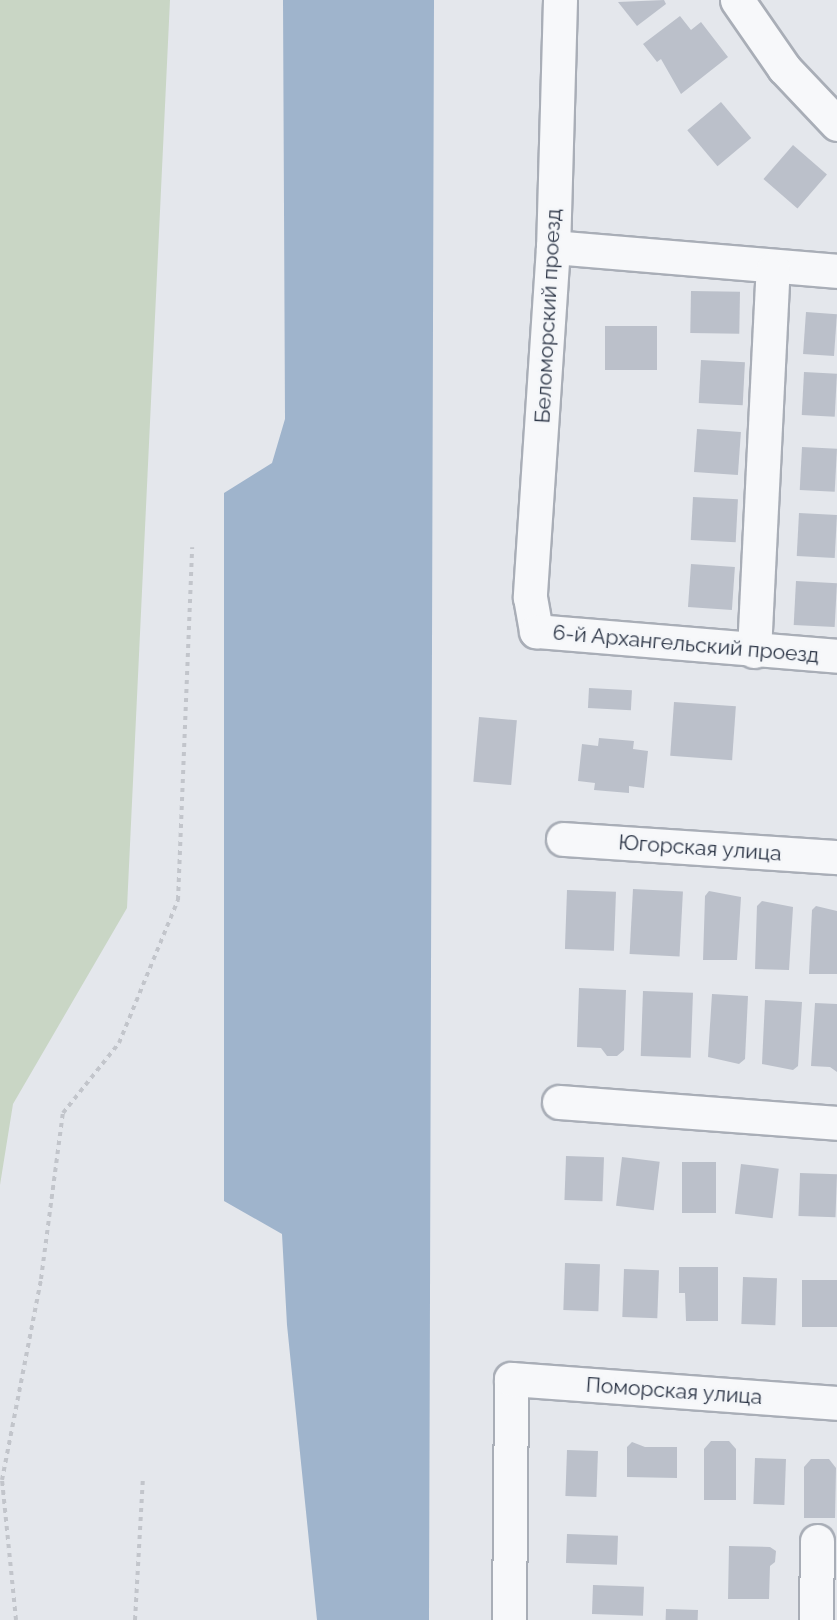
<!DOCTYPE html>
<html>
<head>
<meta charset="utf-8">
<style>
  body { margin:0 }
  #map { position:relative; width:837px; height:1620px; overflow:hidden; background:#e4e7ec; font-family:Raleway,sans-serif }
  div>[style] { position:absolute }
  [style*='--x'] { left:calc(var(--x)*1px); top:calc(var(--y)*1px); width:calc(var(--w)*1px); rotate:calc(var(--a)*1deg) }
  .green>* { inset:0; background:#c9d6c5 }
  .water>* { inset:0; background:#9fb4cc }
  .building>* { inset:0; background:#bbc0ca; transform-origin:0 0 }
  .path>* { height:4px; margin-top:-2px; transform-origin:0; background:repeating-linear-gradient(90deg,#c2c5cb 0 4.5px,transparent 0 9px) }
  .roads { filter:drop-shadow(2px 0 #a9aeb7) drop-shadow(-2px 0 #a9aeb7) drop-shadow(0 2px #a9aeb7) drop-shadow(0 -2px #a9aeb7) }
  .street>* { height:33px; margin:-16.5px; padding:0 16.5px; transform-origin:16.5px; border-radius:16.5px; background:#f7f8fa }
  span { translate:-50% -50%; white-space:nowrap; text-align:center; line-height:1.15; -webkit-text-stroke:4.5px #f4f6f9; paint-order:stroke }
  .street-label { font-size:21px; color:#2b3445 }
</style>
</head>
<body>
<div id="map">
  <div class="green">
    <i style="clip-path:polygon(0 0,170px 0,127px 908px,13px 1104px,0 1185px)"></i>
  </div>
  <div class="water">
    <i style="clip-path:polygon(283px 0,434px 0,429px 1620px,317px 1620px,287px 1325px,282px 1234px,224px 1201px,224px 493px,272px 463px,285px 419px)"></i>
  </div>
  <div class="building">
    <i style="clip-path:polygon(664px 0,666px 4px,637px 26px,618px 2px)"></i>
    <i style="clip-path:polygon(680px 16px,691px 30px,701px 22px,728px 57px,681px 94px,661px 59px,657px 62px,643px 44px)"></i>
    <i style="left:721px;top:102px;width:47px;height:44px;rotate:50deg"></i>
    <i style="left:793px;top:145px;width:45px;height:45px;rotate:41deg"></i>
    <i style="left:691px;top:291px;width:49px;height:42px;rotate:1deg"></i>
    <i style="left:806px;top:312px;width:31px;height:42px;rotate:4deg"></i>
    <i style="left:605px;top:326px;width:52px;height:44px"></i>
    <i style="left:701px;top:360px;width:44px;height:43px;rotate:3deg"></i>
    <i style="left:804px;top:372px;width:33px;height:43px;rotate:3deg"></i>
    <i style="left:697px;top:429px;width:44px;height:43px;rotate:4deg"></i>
    <i style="left:802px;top:447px;width:35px;height:43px;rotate:3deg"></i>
    <i style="left:693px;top:497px;width:45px;height:43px;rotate:3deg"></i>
    <i style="left:799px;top:513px;width:38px;height:43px;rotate:3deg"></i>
    <i style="left:691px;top:564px;width:44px;height:43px;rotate:4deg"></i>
    <i style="left:796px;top:581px;width:41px;height:44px;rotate:3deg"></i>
    <i style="left:589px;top:688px;width:43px;height:20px;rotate:3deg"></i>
    <i style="left:674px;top:702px;width:62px;height:54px;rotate:4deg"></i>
    <i style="left:479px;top:717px;width:38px;height:65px;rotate:5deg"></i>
    <i style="clip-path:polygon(599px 738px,634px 741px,633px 749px,648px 751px,644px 788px,629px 786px,629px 793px,594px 790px,595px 783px,578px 781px,582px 744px,598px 746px)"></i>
    <i style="left:633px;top:889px;width:50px;height:65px;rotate:3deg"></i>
    <i style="left:567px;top:890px;width:49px;height:59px;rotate:2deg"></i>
    <i style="clip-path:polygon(709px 891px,741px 897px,737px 960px,703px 960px,705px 896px)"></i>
    <i style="clip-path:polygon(762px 901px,793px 907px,789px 970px,755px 969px,757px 906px)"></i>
    <i style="clip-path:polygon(816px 906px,837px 911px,837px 974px,809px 974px,812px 910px)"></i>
    <i style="clip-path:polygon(579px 988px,626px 990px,624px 1050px,617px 1056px,607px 1056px,601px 1048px,577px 1047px)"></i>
    <i style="left:643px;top:991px;width:50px;height:65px;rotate:2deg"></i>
    <i style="clip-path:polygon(712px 994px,748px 996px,745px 1059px,739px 1064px,708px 1057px)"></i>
    <i style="clip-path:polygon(765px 1000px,802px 1002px,798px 1066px,793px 1070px,762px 1064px)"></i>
    <i style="clip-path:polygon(815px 1003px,837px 1004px,837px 1072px,830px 1067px,811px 1066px)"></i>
    <i style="left:566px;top:1156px;width:38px;height:44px;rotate:2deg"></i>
    <i style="left:622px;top:1157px;width:38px;height:49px;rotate:7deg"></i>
    <i style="left:682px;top:1162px;width:34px;height:51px"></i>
    <i style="left:741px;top:1164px;width:38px;height:50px;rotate:7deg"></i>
    <i style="left:800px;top:1173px;width:37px;height:43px;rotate:2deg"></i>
    <i style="left:565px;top:1263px;width:35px;height:47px;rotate:2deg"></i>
    <i style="clip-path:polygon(679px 1267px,718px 1267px,718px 1321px,686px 1321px,685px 1293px,679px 1293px)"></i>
    <i style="left:624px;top:1269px;width:35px;height:48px;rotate:2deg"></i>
    <i style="left:743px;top:1277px;width:34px;height:47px;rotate:2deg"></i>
    <i style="left:802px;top:1280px;width:35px;height:47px"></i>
    <i style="clip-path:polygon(711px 1441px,729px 1441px,736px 1449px,736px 1500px,704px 1500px,704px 1449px)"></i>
    <i style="clip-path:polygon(632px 1442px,645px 1447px,677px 1447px,677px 1478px,627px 1477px,627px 1447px)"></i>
    <i style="left:567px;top:1450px;width:31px;height:46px;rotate:2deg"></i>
    <i style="left:755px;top:1458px;width:31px;height:46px;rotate:2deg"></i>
    <i style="clip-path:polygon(811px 1459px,829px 1459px,836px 1468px,835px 1518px,804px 1518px,804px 1467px)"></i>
    <i style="left:567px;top:1534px;width:51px;height:29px;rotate:2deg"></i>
    <i style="clip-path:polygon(729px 1546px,770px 1547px,776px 1551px,775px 1562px,770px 1566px,769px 1599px,728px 1599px)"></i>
    <i style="left:593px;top:1585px;width:51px;height:29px;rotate:2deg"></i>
    <i style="left:666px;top:1609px;width:32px;height:11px;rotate:2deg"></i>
  </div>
  <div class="path">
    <i style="--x:16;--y:1620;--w:141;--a:-95.7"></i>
    <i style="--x:2;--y:1480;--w:205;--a:-79"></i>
    <i style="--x:41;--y:1279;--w:167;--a:-82.5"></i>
    <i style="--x:63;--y:1113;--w:90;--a:-51.3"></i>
    <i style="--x:119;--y:1043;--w:155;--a:-67.6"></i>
    <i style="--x:178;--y:900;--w:353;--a:-87.7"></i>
    <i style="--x:135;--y:1620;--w:144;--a:-86.8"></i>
  </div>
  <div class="roads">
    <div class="street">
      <i style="--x:560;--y:0;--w:247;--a:91.6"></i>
      <i style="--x:553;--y:247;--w:351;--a:93.8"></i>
      <i style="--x:530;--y:597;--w:35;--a:80"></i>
      <i style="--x:536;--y:631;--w:302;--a:4.7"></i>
      <i style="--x:737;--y:0;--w:83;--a:55.3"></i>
      <i style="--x:784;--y:68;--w:77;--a:46.6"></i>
      <i style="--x:553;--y:247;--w:285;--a:4.8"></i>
      <i style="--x:754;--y:651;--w:382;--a:-87.2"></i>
      <i style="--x:563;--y:839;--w:275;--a:3.8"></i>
      <i style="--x:559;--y:1102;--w:279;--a:4.3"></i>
      <i style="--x:509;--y:1620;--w:241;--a:-89.5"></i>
      <i style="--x:511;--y:1379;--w:327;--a:4.2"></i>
      <i style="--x:816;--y:1620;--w:79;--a:-89.3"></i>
    </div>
  </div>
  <div class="street-label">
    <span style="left:548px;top:316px;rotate:-87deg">Беломорский проезд</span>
    <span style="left:686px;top:644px;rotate:5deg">6-й Архангельский проезд</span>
    <span style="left:700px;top:848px;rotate:4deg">Югорская улица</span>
    <span style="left:674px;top:1391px;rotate:4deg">Поморская улица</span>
  </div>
</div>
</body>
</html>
